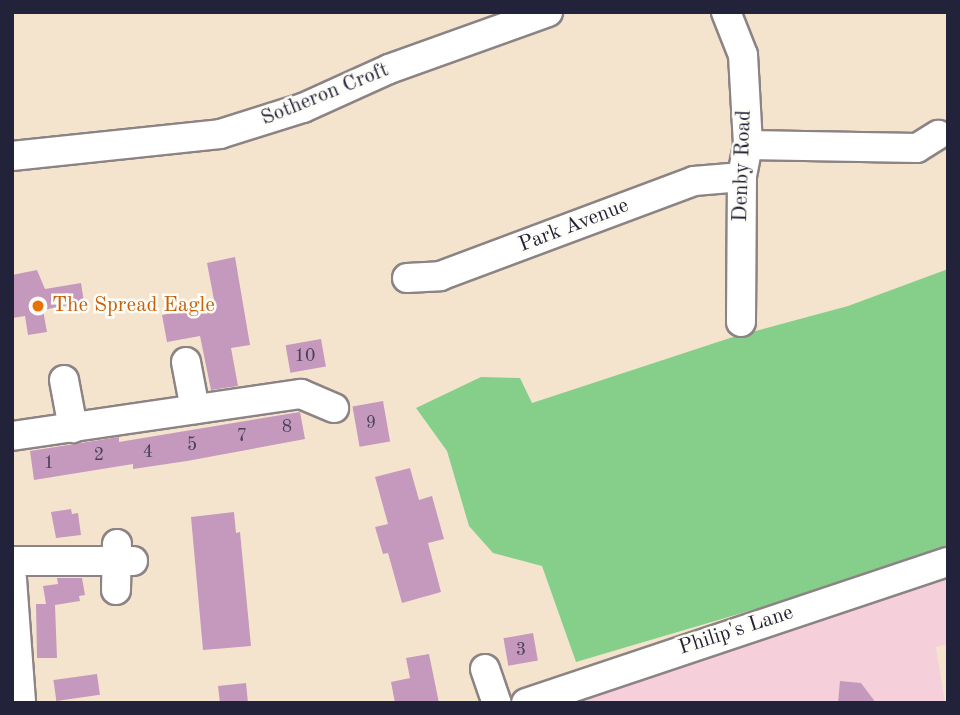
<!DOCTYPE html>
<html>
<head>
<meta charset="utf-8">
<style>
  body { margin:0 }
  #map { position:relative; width:960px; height:715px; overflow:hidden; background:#f5e4cd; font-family:"Old Standard TT",serif }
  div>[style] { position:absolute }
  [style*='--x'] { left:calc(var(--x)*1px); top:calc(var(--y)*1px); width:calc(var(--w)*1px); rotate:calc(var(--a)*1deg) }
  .built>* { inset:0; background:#f5cfda }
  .green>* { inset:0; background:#86cf8b }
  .building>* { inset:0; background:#c499bd; transform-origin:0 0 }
  .roads { filter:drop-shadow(2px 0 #8c8384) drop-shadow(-2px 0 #8c8384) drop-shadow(0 2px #8c8384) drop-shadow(0 -2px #8c8384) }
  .minor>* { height:28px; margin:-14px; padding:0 14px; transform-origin:14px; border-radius:14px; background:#fff }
  .dots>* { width:19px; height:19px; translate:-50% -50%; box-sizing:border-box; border:4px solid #fdfcf7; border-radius:50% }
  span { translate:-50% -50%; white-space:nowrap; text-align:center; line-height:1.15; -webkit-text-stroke:5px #fdfcf7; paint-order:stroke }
  .number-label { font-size:18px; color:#4a405c }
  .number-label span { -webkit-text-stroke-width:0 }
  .street-label { font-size:21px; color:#22223b }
  .food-label { font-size:21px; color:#c56008 }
  .left { translate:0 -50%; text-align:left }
  .frame { position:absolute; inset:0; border:14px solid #22223b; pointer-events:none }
</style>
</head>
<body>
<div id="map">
  <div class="built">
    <i style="clip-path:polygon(948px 576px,948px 644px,936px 647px,945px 703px,548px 703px)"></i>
  </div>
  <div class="green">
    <i style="clip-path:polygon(948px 269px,948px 552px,576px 662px,542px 566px,493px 553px,469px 526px,447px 451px,416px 408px,481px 377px,520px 378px,532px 403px,733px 337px,848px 306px)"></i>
  </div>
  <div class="building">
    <i style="clip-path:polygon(235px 257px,250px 345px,231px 348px,238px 386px,211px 390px,200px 336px,167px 342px,162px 315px,215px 305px,207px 263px)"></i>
    <i style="clip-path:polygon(37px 270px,45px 289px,81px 283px,84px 302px,43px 310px,47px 332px,28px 335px,25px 316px,12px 318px,12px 275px)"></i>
    <i style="left:321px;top:339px;width:28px;height:36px;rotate:80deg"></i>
    <i style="left:383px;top:401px;width:41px;height:31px;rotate:80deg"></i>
    <i style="clip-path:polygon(300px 412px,305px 439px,187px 461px,133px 469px,133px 464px,34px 480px,30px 451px,119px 437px,119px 442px)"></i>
    <i style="clip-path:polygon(410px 468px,419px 500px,432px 496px,444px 539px,428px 543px,441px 592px,402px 603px,388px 553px,383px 554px,375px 527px,388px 524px,375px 477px)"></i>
    <i style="clip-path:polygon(71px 509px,72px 514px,78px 513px,81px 535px,56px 538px,51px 512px)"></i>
    <i style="clip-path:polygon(234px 512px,236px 533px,240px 532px,251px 646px,203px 650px,191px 517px)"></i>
    <i style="clip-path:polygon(57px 578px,82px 578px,85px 595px,79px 596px,80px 601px,55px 605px,57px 658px,37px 658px,36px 604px,46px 604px,43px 586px,58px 584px)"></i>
    <i style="left:533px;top:633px;width:28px;height:30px;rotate:80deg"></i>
    <i style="clip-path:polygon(429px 654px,439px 703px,395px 703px,391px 682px,410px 678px,406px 658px)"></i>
    <i style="left:97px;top:674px;width:21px;height:44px;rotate:82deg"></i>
    <i style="clip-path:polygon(840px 681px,861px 683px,876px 703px,838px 703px)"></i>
    <i style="clip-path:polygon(246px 683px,248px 703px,220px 703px,218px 686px)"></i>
  </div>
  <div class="roads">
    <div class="minor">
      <i style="--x:726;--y:12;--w:46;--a:68.4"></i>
      <i style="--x:743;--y:55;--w:90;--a:86.8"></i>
      <i style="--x:748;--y:145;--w:33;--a:101"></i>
      <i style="--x:742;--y:177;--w:145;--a:90.4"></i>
      <i style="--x:748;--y:145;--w:169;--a:1"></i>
      <i style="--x:917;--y:148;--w:25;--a:-32"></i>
      <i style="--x:12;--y:156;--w:209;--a:-6"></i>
      <i style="--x:220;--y:134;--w:87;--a:-17.4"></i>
      <i style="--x:303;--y:108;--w:94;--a:-24.4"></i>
      <i style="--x:389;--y:69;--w:169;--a:-19.7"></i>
      <i style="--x:407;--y:278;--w:33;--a:-3"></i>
      <i style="--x:440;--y:276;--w:271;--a:-20.5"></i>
      <i style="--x:694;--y:181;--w:48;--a:-4.8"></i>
      <i style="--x:186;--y:362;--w:48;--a:79.2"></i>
      <i style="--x:64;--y:380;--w:49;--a:79.4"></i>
      <i style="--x:12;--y:436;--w:292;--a:-8.3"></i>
      <i style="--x:301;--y:394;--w:36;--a:23"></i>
      <i style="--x:12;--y:561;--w:121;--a:0"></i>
      <i style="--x:12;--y:579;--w:124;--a:85.8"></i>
      <i style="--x:116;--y:590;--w:46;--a:-88.8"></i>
      <i style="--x:485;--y:669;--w:36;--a:71"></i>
      <i style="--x:526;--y:703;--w:445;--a:-18.5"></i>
    </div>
  </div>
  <div class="dots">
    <i style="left:38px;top:306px;background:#e8710a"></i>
  </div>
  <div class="number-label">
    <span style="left:305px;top:356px">10</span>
    <span style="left:371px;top:423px">9</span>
    <span style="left:287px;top:427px">8</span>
    <span style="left:242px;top:436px">7</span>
    <span style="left:192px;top:445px">5</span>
    <span style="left:148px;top:452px">4</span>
    <span style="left:99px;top:455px">2</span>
    <span style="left:49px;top:463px">1</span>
    <span style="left:521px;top:650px">3</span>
  </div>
  <div class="street-label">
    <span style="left:325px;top:95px;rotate:-22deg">Sotheron Croft</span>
    <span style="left:743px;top:166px;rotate:-88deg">Denby Road</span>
    <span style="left:574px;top:226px;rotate:-21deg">Park Avenue</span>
    <span style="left:736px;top:631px;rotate:-18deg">Philip's Lane</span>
  </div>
  <div class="food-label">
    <span class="left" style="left:52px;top:306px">The Spread Eagle</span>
  </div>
  <div class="frame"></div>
</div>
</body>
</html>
